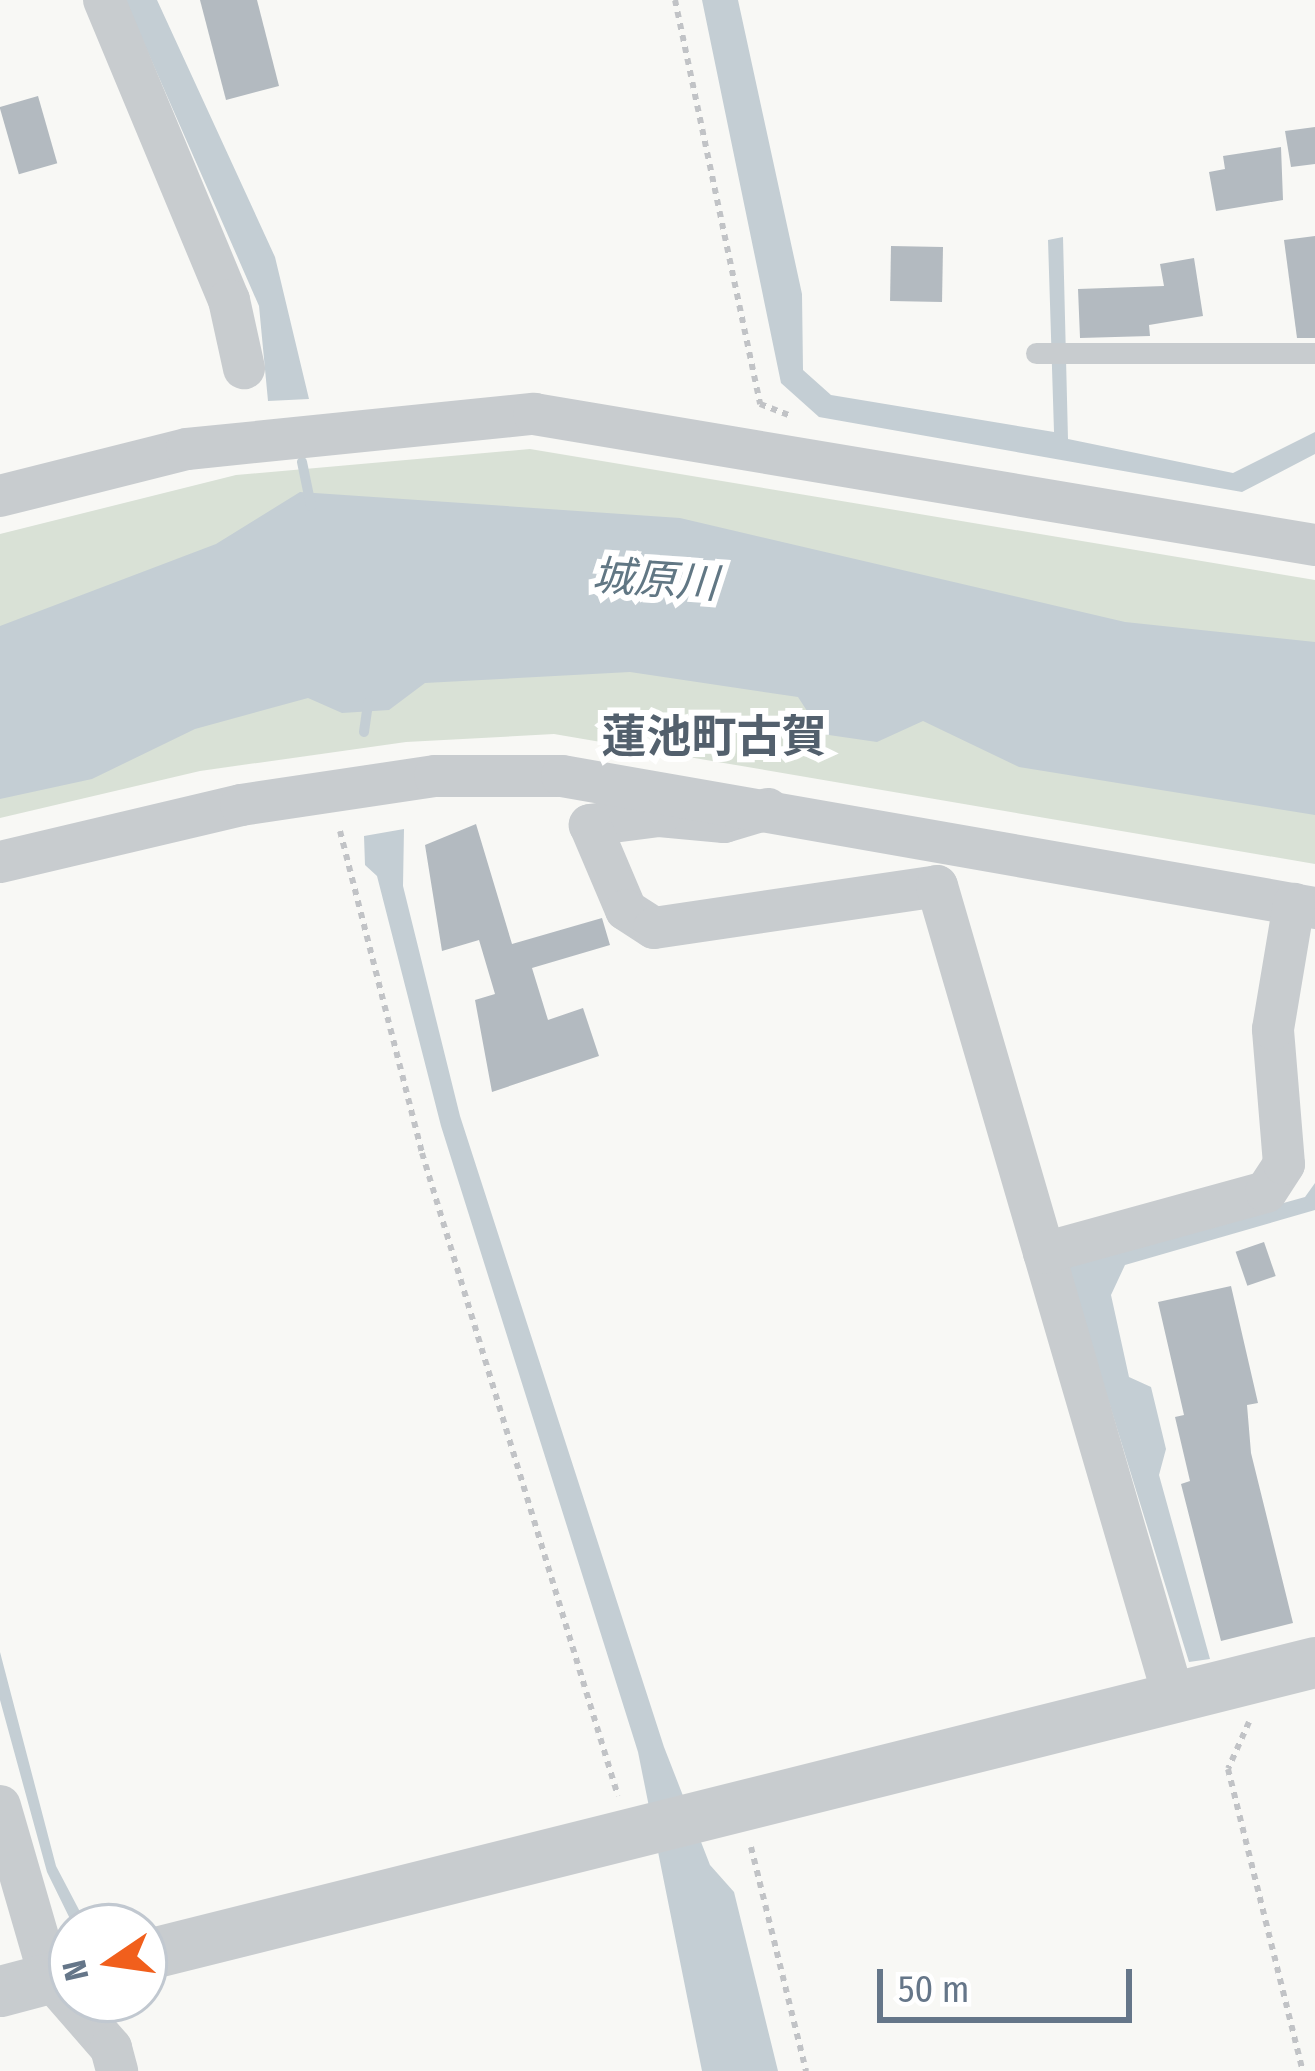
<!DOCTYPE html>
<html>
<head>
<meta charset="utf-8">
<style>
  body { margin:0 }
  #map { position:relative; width:1315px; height:2071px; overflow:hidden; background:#f8f8f5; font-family:"Fira Sans Condensed","Noto Sans JP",sans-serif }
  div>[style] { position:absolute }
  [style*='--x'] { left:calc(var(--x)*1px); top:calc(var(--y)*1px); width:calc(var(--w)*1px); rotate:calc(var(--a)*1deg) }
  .green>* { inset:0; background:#d9e1d6 }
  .water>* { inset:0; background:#c4ced4 }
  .stream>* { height:10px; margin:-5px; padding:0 5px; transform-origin:5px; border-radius:5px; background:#c4ced4 }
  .building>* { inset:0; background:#b3bac0; transform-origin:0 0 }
  .path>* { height:6px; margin-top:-3px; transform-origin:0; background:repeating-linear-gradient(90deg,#c1c3c6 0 6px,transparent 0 12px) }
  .service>* { height:21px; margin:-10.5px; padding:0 10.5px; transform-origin:10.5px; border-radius:10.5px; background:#c8cccf }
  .minor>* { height:42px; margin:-21px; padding:0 21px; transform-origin:21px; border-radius:21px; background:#c8cccf }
  .tertiary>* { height:51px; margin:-25.5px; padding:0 25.5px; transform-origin:25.5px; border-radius:25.5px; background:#c8cccf }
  span { translate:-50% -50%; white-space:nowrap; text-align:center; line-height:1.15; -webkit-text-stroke:12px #fff; paint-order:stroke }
  .water-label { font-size:42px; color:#617784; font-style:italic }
  .quarter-label { font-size:45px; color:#53606d; font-weight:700 }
  .north { position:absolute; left:48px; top:1903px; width:120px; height:120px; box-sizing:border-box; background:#fff; border:3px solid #c1c8d0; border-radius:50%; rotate:257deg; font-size:33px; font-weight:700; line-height:48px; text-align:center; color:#657689 }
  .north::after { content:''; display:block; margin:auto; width:42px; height:54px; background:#f15f1c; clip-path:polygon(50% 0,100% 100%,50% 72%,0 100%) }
  .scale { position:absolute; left:877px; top:1969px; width:255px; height:54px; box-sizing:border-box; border:6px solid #657689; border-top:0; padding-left:15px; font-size:36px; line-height:42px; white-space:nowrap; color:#657689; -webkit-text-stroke:9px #fff; paint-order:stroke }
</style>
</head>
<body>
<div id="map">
  <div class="green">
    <i style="clip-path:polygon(530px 449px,1315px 580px,1315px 665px,0 670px,0 534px,236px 475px)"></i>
    <i style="clip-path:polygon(632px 643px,1315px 804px,1315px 864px,554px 734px,406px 742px,200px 771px,0 818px,0 778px,408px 652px)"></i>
  </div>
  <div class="water">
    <i style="clip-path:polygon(125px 0,157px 0,275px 257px,309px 399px,268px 401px,259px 306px)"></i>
    <i style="clip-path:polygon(702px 0,738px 0,802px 294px,803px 370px,831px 395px,1054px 432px,1048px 240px,1063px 237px,1068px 439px,1233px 473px,1315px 432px,1315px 454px,1242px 492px,819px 417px,781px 383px)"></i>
    <i style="clip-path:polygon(300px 492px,680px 518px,1125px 622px,1315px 642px,1315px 815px,1019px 767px,923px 721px,877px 742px,822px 734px,798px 697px,630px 672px,425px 683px,389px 710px,342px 713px,308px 698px,195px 729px,92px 779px,0 799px,0 626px,216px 544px)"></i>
    <i style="clip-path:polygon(404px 829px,403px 886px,460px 1116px,664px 1747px,710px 1865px,734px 1892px,778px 2071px,702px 2071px,638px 1752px,441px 1126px,377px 876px,365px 865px,364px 836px)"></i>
    <i style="clip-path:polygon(1315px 1183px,1315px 1210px,1125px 1265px,1111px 1295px,1129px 1377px,1151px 1387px,1166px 1449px,1159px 1475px,1210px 1659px,1189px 1662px,1066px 1263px,1305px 1197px)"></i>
    <i style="clip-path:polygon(0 1652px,56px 1866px,88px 1927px,74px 1927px,47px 1872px,0 1700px)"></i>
  </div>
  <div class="stream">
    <i style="--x:302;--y:462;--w:45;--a:78.4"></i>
    <i style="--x:364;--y:732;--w:30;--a:-82"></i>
  </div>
  <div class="building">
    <i style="clip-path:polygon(200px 0,257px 0,279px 86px,226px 100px)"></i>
    <i style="left:38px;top:96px;width:70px;height:40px;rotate:74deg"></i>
    <i style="clip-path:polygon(1315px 127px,1315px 164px,1291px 167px,1285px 131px)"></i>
    <i style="clip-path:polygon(1281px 147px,1283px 200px,1216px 211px,1209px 172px,1225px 169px,1223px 156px)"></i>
    <i style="clip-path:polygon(1315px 236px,1315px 338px,1297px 338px,1284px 240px)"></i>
    <i style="left:891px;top:246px;width:52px;height:55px;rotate:1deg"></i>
    <i style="clip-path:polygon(1194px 258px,1203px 316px,1149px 325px,1150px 336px,1080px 338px,1078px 289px,1164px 286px,1160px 264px)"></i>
    <i style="clip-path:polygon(476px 824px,512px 944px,602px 918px,610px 945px,532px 968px,548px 1020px,583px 1008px,599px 1056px,492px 1092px,475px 1000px,495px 994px,479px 940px,442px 951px,425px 845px)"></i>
    <i style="left:1264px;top:1242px;width:36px;height:30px;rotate:71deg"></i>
    <i style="clip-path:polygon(1231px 1286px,1258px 1403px,1247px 1405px,1251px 1453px,1293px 1623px,1221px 1641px,1181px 1484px,1190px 1481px,1175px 1417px,1184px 1415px,1158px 1302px)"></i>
  </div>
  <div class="path">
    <i style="--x:675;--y:0;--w:413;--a:78.1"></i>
    <i style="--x:760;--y:404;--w:33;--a:21"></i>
    <i style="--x:340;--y:831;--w:332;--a:75.7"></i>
    <i style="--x:422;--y:1153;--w:672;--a:73.05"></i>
    <i style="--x:1249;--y:1722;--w:51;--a:114.1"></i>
    <i style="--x:1228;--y:1769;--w:311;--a:76.1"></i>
    <i style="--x:751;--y:1847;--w:231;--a:76.2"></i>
  </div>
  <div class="service">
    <i style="--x:1036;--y:353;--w:279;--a:0"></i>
  </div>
  <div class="minor">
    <i style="--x:104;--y:0;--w:325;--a:67.4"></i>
    <i style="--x:229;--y:300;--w:70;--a:77.6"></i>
    <i style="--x:0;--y:496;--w:193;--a:-14.1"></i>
    <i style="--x:187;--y:449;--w:349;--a:-5.8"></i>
    <i style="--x:534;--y:414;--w:792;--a:9.52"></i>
    <i style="--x:768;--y:809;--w:46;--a:163.5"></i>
    <i style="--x:724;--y:822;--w:65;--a:-174.7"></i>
    <i style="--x:659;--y:816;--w:70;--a:172.6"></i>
    <i style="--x:590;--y:825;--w:92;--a:67"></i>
    <i style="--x:626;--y:910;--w:33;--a:33"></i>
    <i style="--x:654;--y:928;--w:286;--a:-8.4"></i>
    <i style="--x:937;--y:886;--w:846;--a:73.73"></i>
    <i style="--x:0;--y:862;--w:248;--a:-13.3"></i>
    <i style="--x:241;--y:805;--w:196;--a:-8.5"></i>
    <i style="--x:435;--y:776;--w:127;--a:0"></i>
    <i style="--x:562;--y:776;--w:764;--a:9.94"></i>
    <i style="--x:1044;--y:1253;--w:230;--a:-15.4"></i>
    <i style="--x:1266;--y:1192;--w:33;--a:-57"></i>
    <i style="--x:1284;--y:1164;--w:135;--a:-94.7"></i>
    <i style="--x:1273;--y:1029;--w:127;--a:-80.5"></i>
    <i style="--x:0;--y:1806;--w:179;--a:73.8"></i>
    <i style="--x:50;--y:1978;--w:93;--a:48.9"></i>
    <i style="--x:111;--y:2048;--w:24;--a:75"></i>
  </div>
  <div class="tertiary">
    <i style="--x:144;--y:1955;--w:1207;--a:-14.05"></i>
    <i style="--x:0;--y:1991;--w:74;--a:-14.8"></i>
  </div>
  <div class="water-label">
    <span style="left:655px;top:580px;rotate:4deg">城原川</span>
  </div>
  <div class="quarter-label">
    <span style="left:714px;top:738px">蓮池町古賀</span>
  </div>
  <div class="north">N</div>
  <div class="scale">50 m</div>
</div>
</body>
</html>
